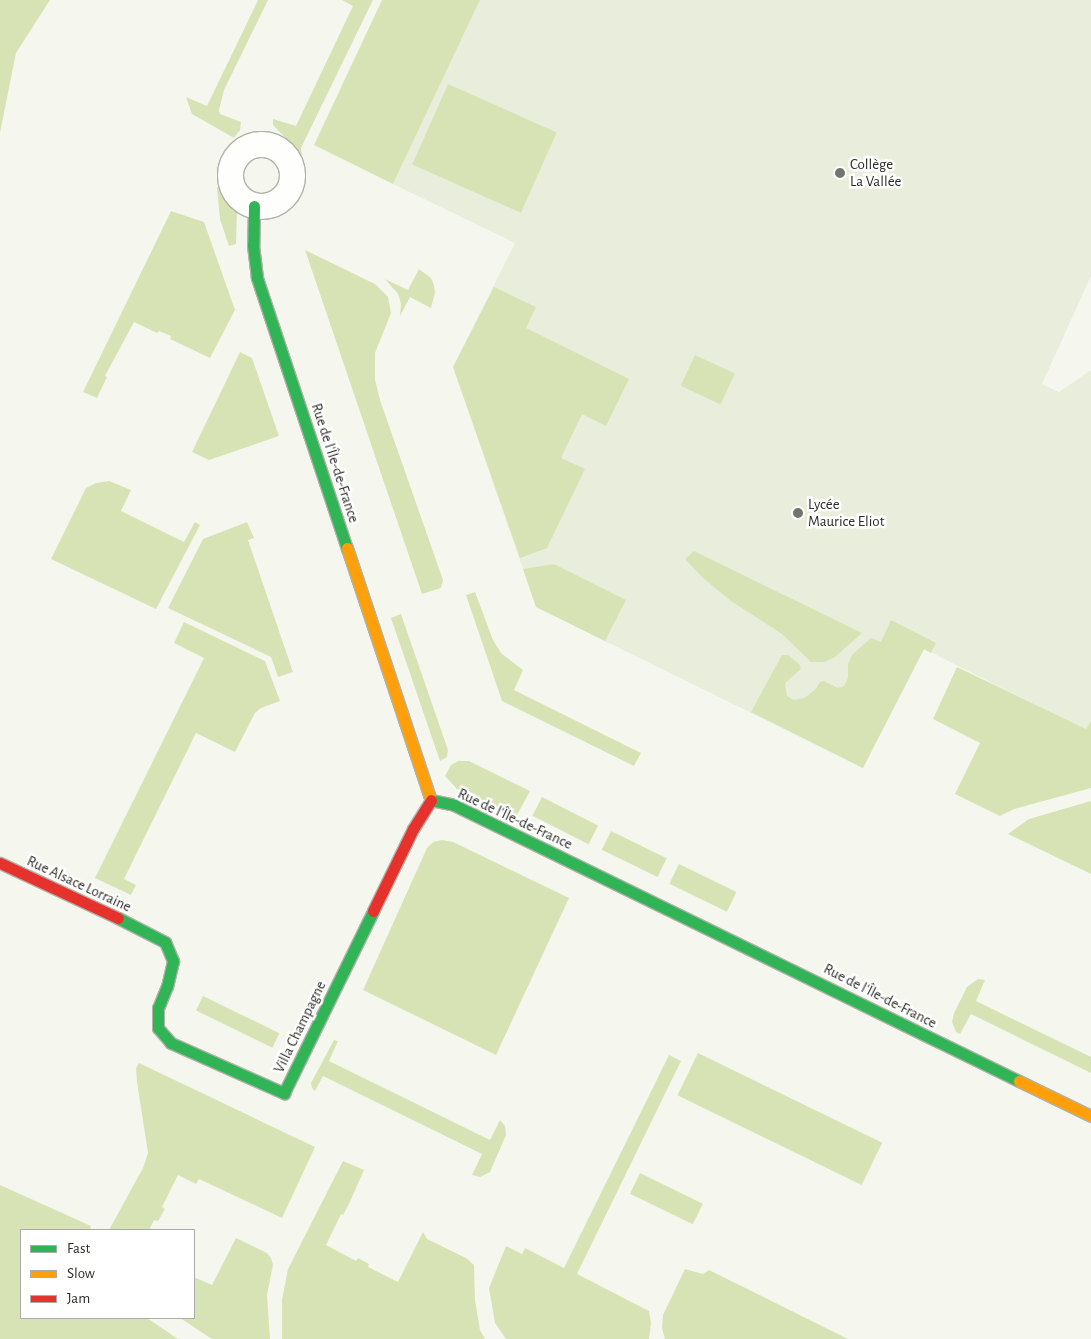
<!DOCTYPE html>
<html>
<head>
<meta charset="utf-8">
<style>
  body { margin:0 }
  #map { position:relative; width:1091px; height:1339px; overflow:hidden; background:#f5f7ee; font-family:"Alegreya Sans",sans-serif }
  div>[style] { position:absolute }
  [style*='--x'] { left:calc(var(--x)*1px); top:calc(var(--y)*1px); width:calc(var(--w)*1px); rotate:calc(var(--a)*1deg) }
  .built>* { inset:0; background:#e9eddc }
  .green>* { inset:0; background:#d8e3b5; transform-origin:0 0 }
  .roads { filter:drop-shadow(1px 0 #b1b2ab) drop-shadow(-1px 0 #b1b2ab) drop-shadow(0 1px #b1b2ab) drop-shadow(0 -1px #b1b2ab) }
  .street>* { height:25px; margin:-12.5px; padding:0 12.5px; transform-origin:12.5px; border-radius:12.5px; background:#fefefc }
  .street>.ring { margin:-12.5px; padding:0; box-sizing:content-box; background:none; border:25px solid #fefefc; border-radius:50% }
  .fast>* { height:11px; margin:-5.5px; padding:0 5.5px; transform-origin:5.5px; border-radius:5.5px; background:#30b455 }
  .slow>* { height:11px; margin:-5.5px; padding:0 5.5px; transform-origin:5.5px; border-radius:5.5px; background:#ff9f0a }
  .jam>* { height:11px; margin:-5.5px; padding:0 5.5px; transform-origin:5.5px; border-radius:5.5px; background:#e5322d }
  .dots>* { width:14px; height:14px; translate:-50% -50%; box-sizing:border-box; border:2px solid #fff; border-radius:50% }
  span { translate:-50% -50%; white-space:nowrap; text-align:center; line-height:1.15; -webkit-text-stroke:5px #fff; paint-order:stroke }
  .poi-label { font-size:15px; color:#2c2d27 }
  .left { translate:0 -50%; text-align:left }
  .street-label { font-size:15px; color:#2c2d27 }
  .legend { position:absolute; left:20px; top:1229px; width:175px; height:90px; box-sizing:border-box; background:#fff; border:1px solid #ababa9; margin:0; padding:6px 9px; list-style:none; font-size:15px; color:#2c2d27 }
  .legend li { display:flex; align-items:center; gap:10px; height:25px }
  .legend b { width:25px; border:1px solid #ababa9 }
</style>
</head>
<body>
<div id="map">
  <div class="built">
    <i style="clip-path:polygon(480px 0,1091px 0,1091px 276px,1042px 384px,1059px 392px,1091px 370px,1091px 721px,1087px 730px,924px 649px,863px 768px,536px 607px,453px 367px,515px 243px,393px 184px)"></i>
  </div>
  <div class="green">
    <i style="clip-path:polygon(0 0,50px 0,16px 53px,0 133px)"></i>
    <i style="clip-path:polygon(258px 0,268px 0,224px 90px,219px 110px,220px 114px,241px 122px,240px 130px,234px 138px,192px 114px,186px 97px,207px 106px)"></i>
    <i style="clip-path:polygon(342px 0,373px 0,301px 148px,303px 169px,293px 146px,273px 125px,273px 119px,296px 126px,353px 6px)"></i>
    <i style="clip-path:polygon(382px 0,480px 0,393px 184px,314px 145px)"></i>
    <i style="left:448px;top:84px;width:119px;height:88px;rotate:24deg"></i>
    <i style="clip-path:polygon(217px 187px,221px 187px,227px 200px,237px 211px,236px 244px,229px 246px,220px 219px)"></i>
    <i style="clip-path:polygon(171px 211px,204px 222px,235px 310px,210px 358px,170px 339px,171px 336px,159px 331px,157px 333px,134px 322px,105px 376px,107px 377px,97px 398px,83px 392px)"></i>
    <i style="clip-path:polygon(305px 250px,375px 284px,388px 297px,391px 313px,375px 353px,375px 379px,380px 400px,443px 580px,441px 588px,422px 594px)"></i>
    <i style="clip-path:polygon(419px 269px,431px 278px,434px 285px,435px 293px,431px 308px,410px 297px,400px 316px,401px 303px,398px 294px,385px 279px,408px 290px)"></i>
    <i style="clip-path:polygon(494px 287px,536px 307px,526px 328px,629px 379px,606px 426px,582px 414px,561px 458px,585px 469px,547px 548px,520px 558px,453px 367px)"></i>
    <i style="clip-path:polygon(240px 352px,252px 358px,279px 436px,209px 460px,192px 452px)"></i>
    <i style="left:695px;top:355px;width:44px;height:34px;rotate:25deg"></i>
    <i style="clip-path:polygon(109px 481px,131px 490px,121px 511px,184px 542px,195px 522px,200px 525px,156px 609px,51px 559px,86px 488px,96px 483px)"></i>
    <i style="clip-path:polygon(247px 522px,254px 538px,248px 540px,293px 672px,278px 677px,271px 657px,168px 608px,203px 539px)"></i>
    <i style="clip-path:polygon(694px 551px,862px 633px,835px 657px,824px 662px,811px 662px,782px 634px,731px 601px,703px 578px,685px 559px)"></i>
    <i style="clip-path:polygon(554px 564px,626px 600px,605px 641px,536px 607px,523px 569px)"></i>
    <i style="clip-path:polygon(475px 592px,493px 640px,501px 653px,523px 670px,514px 690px,641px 753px,634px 766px,502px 701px,466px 595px)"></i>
    <i style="clip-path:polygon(401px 614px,448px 750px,447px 757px,440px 761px,391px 618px)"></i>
    <i style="clip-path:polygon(891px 620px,936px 643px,931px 653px,924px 649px,863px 768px,751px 712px,782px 655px,788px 655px,799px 664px,801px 669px,785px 683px,787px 696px,794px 700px,804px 698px,815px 690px,820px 682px,824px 681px,838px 688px,844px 686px,848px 678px,848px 664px,852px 655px,871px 638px,881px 642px)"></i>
    <i style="clip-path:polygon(184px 622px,265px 661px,280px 701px,261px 708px,255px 713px,235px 752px,196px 733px,124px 879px,136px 885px,131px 895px,95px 878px,204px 658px,174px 643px)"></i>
    <i style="clip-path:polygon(957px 667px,1086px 729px,1091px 721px,1091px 788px,1014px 809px,1000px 816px,955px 794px,980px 743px,933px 719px)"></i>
    <i style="clip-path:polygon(458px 761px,469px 761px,530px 791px,516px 817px,457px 789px,445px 776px,451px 765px)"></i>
    <i style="left:542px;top:797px;width:63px;height:21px;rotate:27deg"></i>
    <i style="clip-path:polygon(1091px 801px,1091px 874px,1008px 834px,1029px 819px)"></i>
    <i style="left:611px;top:831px;width:62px;height:21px;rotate:26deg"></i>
    <i style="clip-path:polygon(442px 840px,453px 842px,569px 898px,496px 1055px,363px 990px,427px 848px,433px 842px)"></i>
    <i style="left:679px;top:864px;width:64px;height:22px;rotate:26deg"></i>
    <i style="clip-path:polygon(978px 979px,985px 980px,976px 1001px,1091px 1057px,1091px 1073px,971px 1014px,960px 1034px,956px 1032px,952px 1022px,954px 1013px,967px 987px)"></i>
    <i style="left:203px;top:996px;width:85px;height:16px;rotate:26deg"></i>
    <i style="clip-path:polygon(334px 1040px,338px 1041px,329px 1061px,490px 1140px,500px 1120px,505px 1126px,506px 1135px,490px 1172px,480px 1177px,472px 1175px,482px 1154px,323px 1076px,315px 1091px,312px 1088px,311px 1083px)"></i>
    <i style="left:698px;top:1053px;width:205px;height:47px;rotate:26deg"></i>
    <i style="clip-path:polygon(669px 1055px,681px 1061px,577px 1274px,649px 1311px,651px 1323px,649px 1339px,506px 1339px,495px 1323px,489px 1288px,506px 1246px,522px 1254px,525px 1248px,564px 1268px)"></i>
    <i style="clip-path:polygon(139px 1063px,315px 1147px,282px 1218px,199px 1179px,196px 1184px,178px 1175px,162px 1207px,165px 1209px,158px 1221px,154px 1220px,149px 1230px,109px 1230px,143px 1168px,148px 1153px,137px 1082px,136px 1068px)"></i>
    <i style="clip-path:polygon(343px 1161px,364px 1170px,349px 1204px,343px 1215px,341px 1214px,326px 1245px,356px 1261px,358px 1258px,369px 1264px,368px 1267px,398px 1282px,423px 1232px,427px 1239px,466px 1258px,474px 1265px,475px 1300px,480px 1330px,485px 1339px,282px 1339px,282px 1300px,288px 1269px)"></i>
    <i style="left:640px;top:1173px;width:70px;height:23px;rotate:26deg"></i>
    <i style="clip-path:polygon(0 1185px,91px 1226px,90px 1230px,21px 1230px,21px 1318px,147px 1318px,178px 1339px,0 1339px)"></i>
    <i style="clip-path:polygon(236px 1238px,267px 1253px,271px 1258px,273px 1265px,267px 1295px,270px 1339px,212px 1339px,180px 1318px,194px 1318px,194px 1277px,212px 1285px)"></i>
    <i style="clip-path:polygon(685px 1269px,703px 1274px,709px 1270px,848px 1339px,665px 1339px,662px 1328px,663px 1315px)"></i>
  </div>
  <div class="roads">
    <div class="street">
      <i class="ring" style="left:230px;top:144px;width:37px;height:37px"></i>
    </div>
    <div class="fast">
      <i style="--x:254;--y:206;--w:39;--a:91"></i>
      <i style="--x:253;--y:245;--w:33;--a:83"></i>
      <i style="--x:257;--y:278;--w:285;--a:71.6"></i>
      <i style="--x:431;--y:800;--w:24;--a:12"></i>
      <i style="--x:454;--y:805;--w:629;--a:26.04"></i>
      <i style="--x:118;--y:918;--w:53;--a:27.1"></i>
      <i style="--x:165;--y:942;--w:21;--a:67"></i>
      <i style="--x:173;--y:961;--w:26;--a:103"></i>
      <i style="--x:167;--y:986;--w:24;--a:112"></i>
      <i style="--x:158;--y:1008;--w:20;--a:90"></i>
      <i style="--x:158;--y:1028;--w:20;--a:49"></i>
      <i style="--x:171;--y:1043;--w:124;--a:23.9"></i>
      <i style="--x:284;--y:1093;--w:203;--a:-63.9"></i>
    </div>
    <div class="slow">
      <i style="--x:347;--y:548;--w:266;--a:71.6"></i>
      <i style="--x:1019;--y:1081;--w:80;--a:25.9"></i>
    </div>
    <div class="jam">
      <i style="--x:0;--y:863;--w:130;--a:25"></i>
      <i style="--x:373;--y:911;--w:91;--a:-64"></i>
      <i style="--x:413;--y:829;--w:34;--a:-58"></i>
    </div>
  </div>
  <div class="dots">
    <i style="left:840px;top:173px;background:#72746d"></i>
    <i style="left:798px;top:513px;background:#72746d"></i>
  </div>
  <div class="poi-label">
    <span class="left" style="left:850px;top:173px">Collège<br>La Vallée</span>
    <span class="left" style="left:808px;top:513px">Lycée<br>Maurice Eliot</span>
  </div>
  <div class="street-label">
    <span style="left:335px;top:463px;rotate:72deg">Rue de l'Île-de-France</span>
    <span style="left:515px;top:819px;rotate:25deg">Rue de l'Île-de-France</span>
    <span style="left:79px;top:884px;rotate:25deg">Rue Alsace Lorraine</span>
    <span style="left:880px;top:996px;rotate:27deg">Rue de l'Île-de-France</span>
    <span style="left:300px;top:1027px;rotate:-64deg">Villa Champagne</span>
  </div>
  <ul class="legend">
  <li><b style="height:6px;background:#30b455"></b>Fast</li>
  <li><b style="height:6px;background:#ff9f0a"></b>Slow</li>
  <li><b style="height:6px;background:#e5322d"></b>Jam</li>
  </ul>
</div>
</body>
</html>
